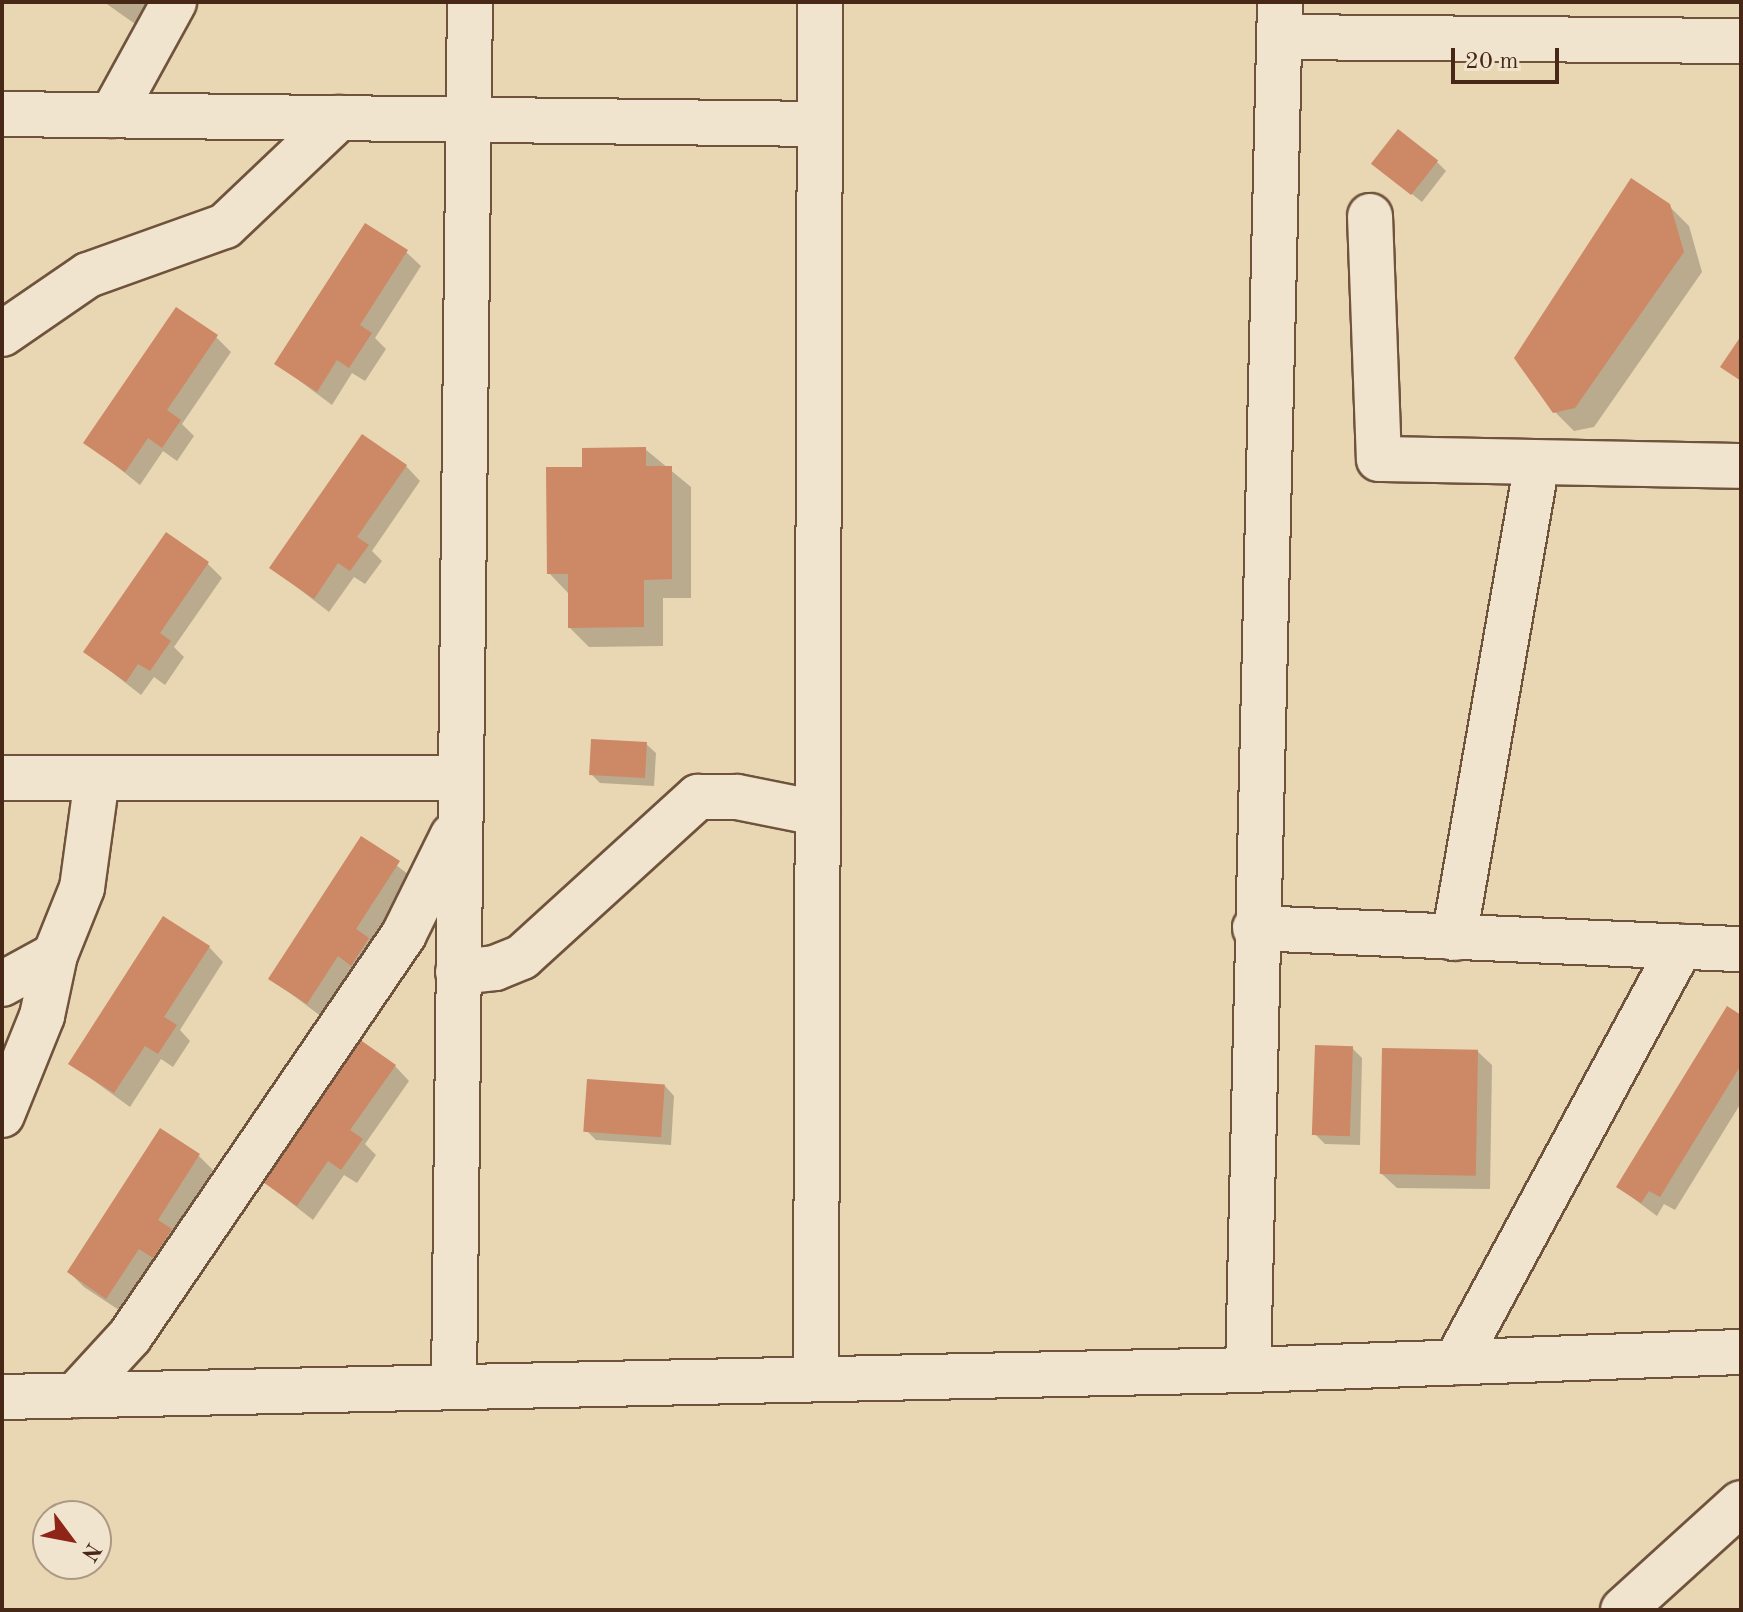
<!DOCTYPE html>
<html>
<head>
<meta charset="utf-8">
<style>
  body { margin:0 }
  #map { position:relative; width:1743px; height:1612px; overflow:hidden; background:#e9d6b3; font-family:"Old Standard TT",serif }
  div>[style] { position:absolute }
  [style*='--x'] { left:calc(var(--x)*1px); top:calc(var(--y)*1px); width:calc(var(--w)*1px); rotate:calc(var(--a)*1deg) }
  .shadow>* { inset:0; background:#0003 }
  .building>* { inset:0; background:#cd8865; transform-origin:0 0 }
  .roads { filter:drop-shadow(2px 0 #70533c) drop-shadow(-2px 0 #70533c) drop-shadow(0 2px #70533c) drop-shadow(0 -2px #70533c) }
  .minor>* { height:44px; margin:-22px; padding:0 22px; transform-origin:22px; border-radius:22px; background:#f1e4ce }
  span { translate:-50% -50%; white-space:nowrap; text-align:center; line-height:1.15; -webkit-text-stroke:8px #f1e4ce; paint-order:stroke }
  .frame { position:absolute; inset:0; border:4px solid #472715; pointer-events:none }
  .north { position:absolute; left:32px; top:1500px; width:80px; height:80px; box-sizing:border-box; background:#f1e4ce; border:2px solid #ad9884; border-radius:50%; rotate:122deg; font-size:22px; font-weight:700; line-height:32px; text-align:center; color:#472715 }
  .north::after { content:''; display:block; margin:auto; width:28px; height:36px; background:#8f2418; clip-path:polygon(50% 0,100% 100%,50% 72%,0 100%) }
  .scale { position:absolute; left:1451px; top:48px; width:108px; height:36px; box-sizing:border-box; border:4px solid #472715; border-top:0; padding-left:10px; font-size:24px; line-height:28px; white-space:nowrap; color:#472715; -webkit-text-stroke:6px #f1e4ce; paint-order:stroke }
</style>
</head>
<body>
<div id="map">
  <div class="shadow">
    <i style="clip-path:polygon(104px 2px,154px 2px,138px 26px)"></i>
    <i style="clip-path:polygon(1436px 161px,1446px 171px,1422px 202px,1374px 164px)"></i>
    <i style="clip-path:polygon(1669px 206px,1689px 226px,1702px 272px,1594px 427px,1574px 431px,1555px 412px)"></i>
    <i style="clip-path:polygon(406px 252px,421px 266px,375px 338px,386px 349px,365px 381px,352px 373px,332px 405px,277px 364px)"></i>
    <i style="clip-path:polygon(216px 337px,231px 352px,182px 424px,194px 436px,177px 461px,163px 451px,140px 485px,86px 442px)"></i>
    <i style="clip-path:polygon(645px 449px,691px 487px,691px 598px,663px 598px,663px 646px,589px 647px,570px 628px,568px 593px,549px 573px,584px 469px)"></i>
    <i style="clip-path:polygon(406px 466px,420px 481px,372px 551px,382px 561px,365px 584px,354px 577px,329px 612px,272px 568px)"></i>
    <i style="clip-path:polygon(207px 563px,222px 578px,174px 647px,184px 657px,165px 685px,154px 677px,141px 695px,86px 652px)"></i>
    <i style="clip-path:polygon(646px 744px,656px 753px,654px 786px,600px 783px,591px 774px)"></i>
    <i style="clip-path:polygon(362px 839px,413px 878px,371px 942px,383px 954px,322px 1017px,270px 978px)"></i>
    <i style="clip-path:polygon(209px 947px,223px 962px,180px 1030px,190px 1041px,173px 1067px,161px 1059px,130px 1107px,71px 1064px)"></i>
    <i style="clip-path:polygon(1741px 1017px,1741px 1103px,1675px 1210px,1664px 1204px,1657px 1216px,1618px 1187px)"></i>
    <i style="clip-path:polygon(1352px 1048px,1362px 1058px,1360px 1145px,1325px 1144px,1315px 1134px)"></i>
    <i style="clip-path:polygon(1477px 1051px,1492px 1065px,1490px 1189px,1397px 1188px,1382px 1174px)"></i>
    <i style="clip-path:polygon(395px 1066px,409px 1081px,365px 1144px,376px 1155px,357px 1183px,344px 1175px,313px 1220px,262px 1180px)"></i>
    <i style="clip-path:polygon(665px 1086px,674px 1096px,671px 1145px,596px 1140px,587px 1131px)"></i>
    <i style="clip-path:polygon(199px 1156px,213px 1170px,173px 1233px,185px 1245px,122px 1312px,84px 1287px,69px 1272px)"></i>
  </div>
  <div class="building">
    <i style="left:1398px;top:129px;width:51px;height:44px;rotate:38deg"></i>
    <i style="clip-path:polygon(1631px 178px,1670px 204px,1684px 252px,1575px 408px,1553px 413px,1514px 358px)"></i>
    <i style="clip-path:polygon(365px 223px,408px 250px,360px 325px,372px 333px,349px 368px,337px 360px,317px 392px,274px 364px)"></i>
    <i style="clip-path:polygon(176px 307px,218px 335px,167px 410px,181px 420px,162px 448px,148px 438px,125px 472px,83px 443px)"></i>
    <i style="clip-path:polygon(1741px 336px,1741px 381px,1720px 367px)"></i>
    <i style="clip-path:polygon(362px 434px,407px 465px,357px 537px,369px 545px,350px 571px,338px 563px,314px 599px,269px 568px)"></i>
    <i style="clip-path:polygon(646px 447px,646px 466px,672px 466px,672px 579px,644px 580px,644px 627px,568px 628px,568px 574px,547px 574px,546px 467px,582px 467px,582px 448px)"></i>
    <i style="clip-path:polygon(166px 532px,209px 562px,160px 633px,171px 641px,150px 671px,138px 664px,126px 682px,83px 652px)"></i>
    <i style="left:591px;top:739px;width:56px;height:36px;rotate:3deg"></i>
    <i style="clip-path:polygon(361px 836px,400px 861px,356px 929px,369px 938px,351px 966px,338px 956px,307px 1004px,268px 979px)"></i>
    <i style="clip-path:polygon(163px 916px,210px 946px,164px 1017px,177px 1025px,158px 1054px,145px 1046px,114px 1093px,68px 1064px)"></i>
    <i style="clip-path:polygon(1727px 1006px,1741px 1015px,1741px 1065px,1660px 1197px,1649px 1191px,1641px 1203px,1616px 1187px)"></i>
    <i style="clip-path:polygon(359px 1039px,396px 1065px,350px 1130px,363px 1139px,341px 1170px,328px 1161px,297px 1206px,260px 1180px)"></i>
    <i style="left:1315px;top:1045px;width:38px;height:90px;rotate:2deg"></i>
    <i style="left:1382px;top:1048px;width:96px;height:126px;rotate:1deg"></i>
    <i style="left:587px;top:1079px;width:78px;height:53px;rotate:4deg"></i>
    <i style="clip-path:polygon(160px 1128px,200px 1154px,158px 1220px,172px 1229px,153px 1258px,139px 1249px,106px 1299px,67px 1272px)"></i>
  </div>
  <div class="roads">
    <div class="minor">
      <i style="--x:1280;--y:37;--w:461;--a:0.5"></i>
      <i style="--x:2;--y:114;--w:815;--a:0.7"></i>
      <i style="--x:112;--y:115;--w:129;--a:-61.2"></i>
      <i style="--x:1370;--y:216;--w:243;--a:87.9"></i>
      <i style="--x:1379;--y:459;--w:362;--a:1.1"></i>
      <i style="--x:2;--y:334;--w:104;--a:-34.5"></i>
      <i style="--x:88;--y:275;--w:145;--a:-19.7"></i>
      <i style="--x:225;--y:226;--w:157;--a:-43.5"></i>
      <i style="--x:2;--y:778;--w:459;--a:0"></i>
      <i style="--x:1255;--y:928;--w:486;--a:2.5"></i>
      <i style="--x:1454;--y:938;--w:481;--a:-80.1"></i>
      <i style="--x:458;--y:972;--w:37;--a:-6"></i>
      <i style="--x:495;--y:968;--w:29;--a:-22"></i>
      <i style="--x:522;--y:957;--w:238;--a:-42.3"></i>
      <i style="--x:698;--y:797;--w:39;--a:0"></i>
      <i style="--x:737;--y:797;--w:82;--a:11.3"></i>
      <i style="--x:2;--y:984;--w:60;--a:-28.7"></i>
      <i style="--x:2;--y:1115;--w:107;--a:-68"></i>
      <i style="--x:42;--y:1016;--w:62;--a:-78"></i>
      <i style="--x:55;--y:955;--w:72;--a:-68.1"></i>
      <i style="--x:82;--y:888;--w:111;--a:-82.2"></i>
      <i style="--x:1456;--y:1362;--w:472;--a:-61.6"></i>
      <i style="--x:1248;--y:1370;--w:1368;--a:-88.66"></i>
      <i style="--x:816;--y:1378;--w:1376;--a:-89.83"></i>
      <i style="--x:454;--y:1386;--w:1384;--a:-89.34"></i>
      <i style="--x:76;--y:1395;--w:80;--a:-47.5"></i>
      <i style="--x:130;--y:1336;--w:486;--a:-55.7"></i>
      <i style="--x:404;--y:934;--w:110;--a:-63.7"></i>
      <i style="--x:2;--y:1397;--w:1246;--a:-1.24"></i>
      <i style="--x:1248;--y:1370;--w:493;--a:-2.1"></i>
      <i style="--x:1623;--y:1610;--w:159;--a:-42.2"></i>
    </div>
  </div>
  <div class="frame"></div>
  <div class="north">N</div>
  <div class="scale">20 m</div>
</div>
</body>
</html>
